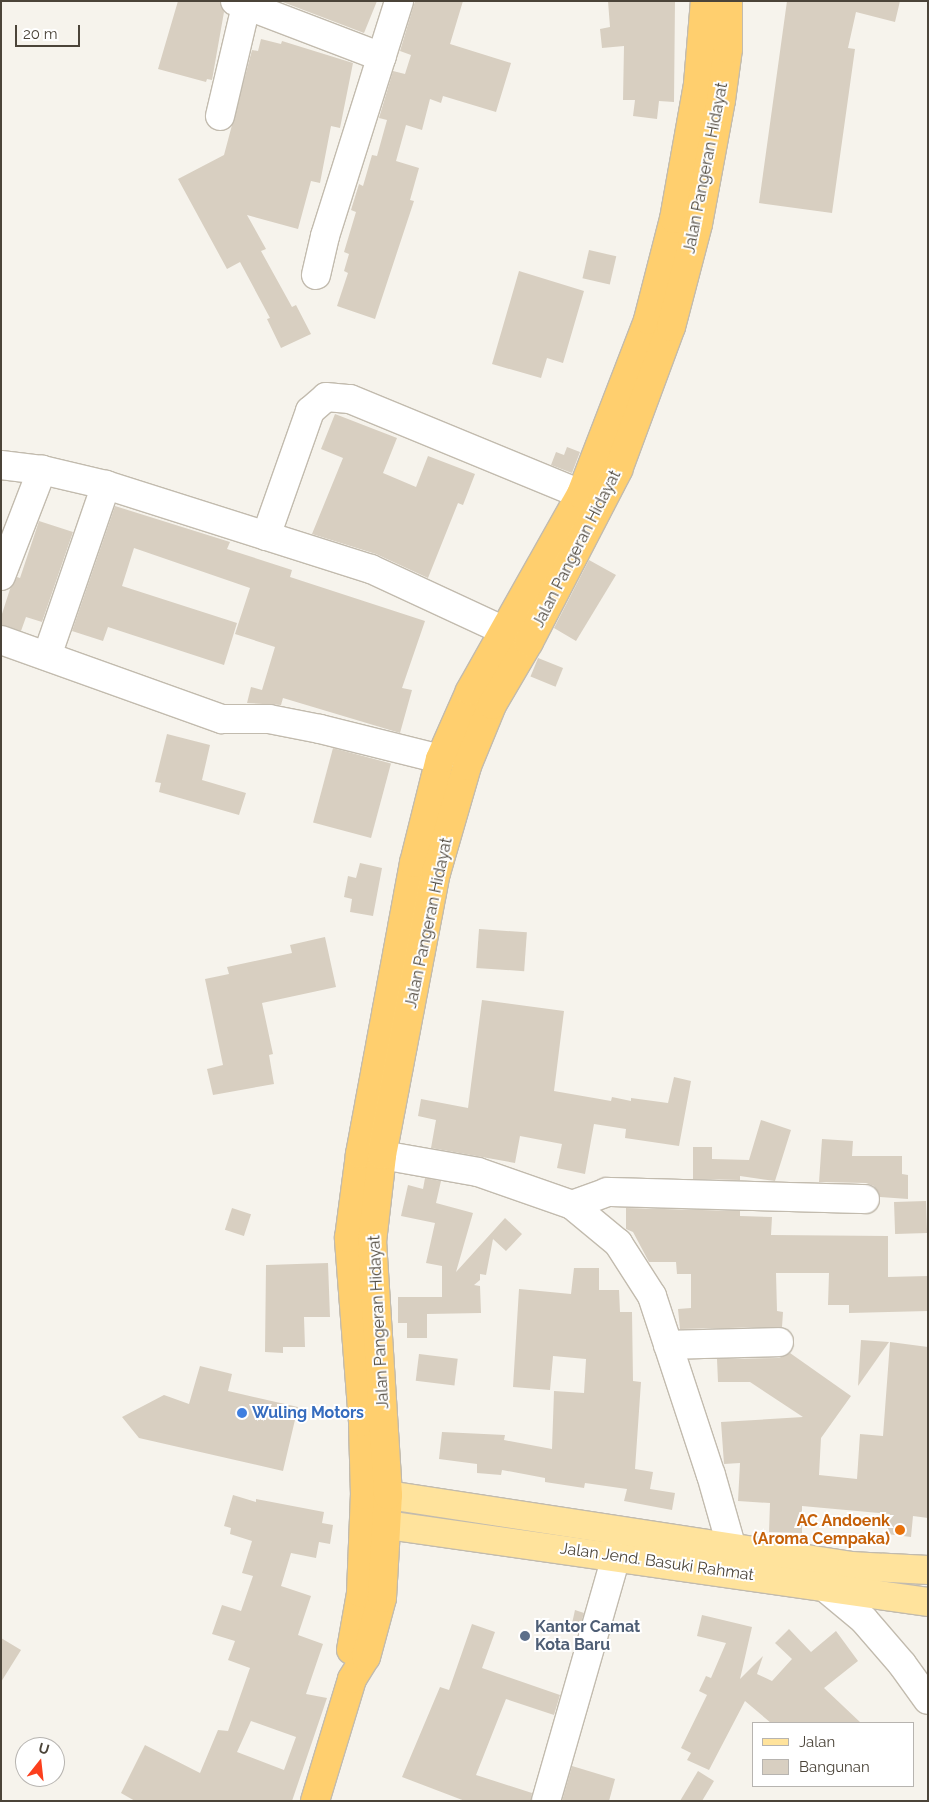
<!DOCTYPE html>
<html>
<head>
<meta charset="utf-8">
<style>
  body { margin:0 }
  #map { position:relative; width:929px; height:1802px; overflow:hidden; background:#f6f3ec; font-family:Raleway,sans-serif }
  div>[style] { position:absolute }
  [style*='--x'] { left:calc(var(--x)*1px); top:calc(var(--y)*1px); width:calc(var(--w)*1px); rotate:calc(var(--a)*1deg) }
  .building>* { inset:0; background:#d8cfc1; transform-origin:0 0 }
  .roads { filter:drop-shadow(1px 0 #c2bbae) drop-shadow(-1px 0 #c2bbae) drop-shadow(0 1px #c2bbae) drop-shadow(0 -1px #c2bbae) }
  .minor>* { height:28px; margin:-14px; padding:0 14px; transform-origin:14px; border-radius:14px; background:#fff }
  .major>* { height:28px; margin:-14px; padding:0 14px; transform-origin:14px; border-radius:14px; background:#ffe39c }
  .highway>* { height:28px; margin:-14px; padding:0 14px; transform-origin:14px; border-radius:14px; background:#ffcf6e }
  .dots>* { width:14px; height:14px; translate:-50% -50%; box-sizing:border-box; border:2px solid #fff; border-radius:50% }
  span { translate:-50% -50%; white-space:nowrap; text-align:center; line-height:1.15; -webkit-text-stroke:4px #fff; paint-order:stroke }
  .street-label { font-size:16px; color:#4b4439 }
  .shop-label { font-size:16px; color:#366cbe; font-weight:700 }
  .left { translate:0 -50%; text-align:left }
  .food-label { font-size:16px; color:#c56008; font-weight:700 }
  .right { translate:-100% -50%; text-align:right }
  .service-label { font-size:16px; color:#4e5e75; font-weight:700 }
  .frame { position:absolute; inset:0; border:2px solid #4b4439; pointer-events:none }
  .legend { position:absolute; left:752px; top:1722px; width:162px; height:65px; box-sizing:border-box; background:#fff; border:1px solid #b7b4b0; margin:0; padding:6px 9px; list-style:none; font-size:15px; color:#4b4439 }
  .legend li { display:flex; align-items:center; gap:10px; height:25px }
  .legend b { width:25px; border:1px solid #b7b4b0 }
  .north { position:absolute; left:15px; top:1737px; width:50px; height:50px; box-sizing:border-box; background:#fff; border:1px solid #b7b4b0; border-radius:50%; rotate:16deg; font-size:14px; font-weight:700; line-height:20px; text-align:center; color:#4b4439 }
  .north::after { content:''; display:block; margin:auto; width:18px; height:22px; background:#fc3f1d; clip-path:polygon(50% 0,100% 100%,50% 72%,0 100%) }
  .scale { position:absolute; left:15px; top:25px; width:65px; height:22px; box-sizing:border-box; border:2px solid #4b4439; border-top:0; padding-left:6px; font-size:15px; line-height:18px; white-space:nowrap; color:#4b4439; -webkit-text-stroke:4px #fff; paint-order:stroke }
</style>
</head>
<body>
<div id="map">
  <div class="building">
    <i style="clip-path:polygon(178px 1px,220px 1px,224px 12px,212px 80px,207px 79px,206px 82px,158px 69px)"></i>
    <i style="clip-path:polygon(280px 1px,377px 1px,364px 33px)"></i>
    <i style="clip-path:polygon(415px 1px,463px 1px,450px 44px,511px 63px,496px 112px,443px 96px,441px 103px,430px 99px,422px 130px,406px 125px,396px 161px,419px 168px,410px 200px,414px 201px,375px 319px,337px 306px,348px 273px,344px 271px,349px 254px,344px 252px,356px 212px,351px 210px,359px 184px,363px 186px,372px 155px,377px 156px,387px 120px,379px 118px,393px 71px,405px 74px,411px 55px,400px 51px)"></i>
    <i style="clip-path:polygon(608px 1px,675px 1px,674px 102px,659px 101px,657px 119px,633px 116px,635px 100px,623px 100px,624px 46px,602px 48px,600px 29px,610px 27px)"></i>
    <i style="clip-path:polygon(787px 1px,900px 1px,895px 22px,856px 12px,848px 48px,855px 49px,832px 213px,759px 203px)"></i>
    <i style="clip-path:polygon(261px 39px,281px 44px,282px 41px,353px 63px,340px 128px,331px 126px,320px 183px,311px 181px,298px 229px,247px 215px,266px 249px,261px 251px,292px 307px,296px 305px,311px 334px,281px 348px,267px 319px,270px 318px,240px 262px,227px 269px,178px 179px,224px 155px,252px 50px,258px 51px)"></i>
    <i style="left:589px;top:250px;width:28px;height:29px;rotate:13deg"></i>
    <i style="clip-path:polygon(519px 271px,584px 291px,563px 363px,547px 358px,541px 378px,492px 364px)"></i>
    <i style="clip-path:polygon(335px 414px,397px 438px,383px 473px,416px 487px,428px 456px,475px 474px,463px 505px,458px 503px,428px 578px,376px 554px,312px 534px,343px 458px,321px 449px)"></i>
    <i style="clip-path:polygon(567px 447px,580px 452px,572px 473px,551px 465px,556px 452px,564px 455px)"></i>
    <i style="clip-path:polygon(115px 506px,230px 542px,227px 549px,292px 570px,290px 577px,425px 621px,402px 688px,412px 690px,400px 733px,283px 698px,281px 705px,247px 703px,251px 687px,262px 690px,275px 647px,235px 634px,250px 588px,134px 548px,122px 586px,237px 623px,224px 665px,108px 627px,103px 641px,72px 631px)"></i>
    <i style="clip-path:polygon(39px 521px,73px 532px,42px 622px,26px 617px,21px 631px,1px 625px,1px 617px,10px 589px,17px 577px,20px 578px)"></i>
    <i style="clip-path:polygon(589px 560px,616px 575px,576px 641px,554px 628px)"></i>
    <i style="left:538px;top:658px;width:27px;height:20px;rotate:22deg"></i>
    <i style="clip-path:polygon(167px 734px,210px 745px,202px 780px,246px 793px,239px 815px,159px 792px,161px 783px,155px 782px)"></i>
    <i style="left:333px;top:748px;width:60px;height:77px;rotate:15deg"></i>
    <i style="clip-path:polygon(360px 863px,382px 868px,373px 916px,350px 912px,352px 899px,344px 897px,348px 876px,356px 878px)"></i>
    <i style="left:479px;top:929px;width:48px;height:39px;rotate:4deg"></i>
    <i style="clip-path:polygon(325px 937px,336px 987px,262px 1003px,273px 1054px,269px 1055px,274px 1084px,213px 1095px,207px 1069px,223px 1065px,205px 979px,229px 974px,227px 967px,292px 953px,290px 945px)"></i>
    <i style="clip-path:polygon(482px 1000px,564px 1011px,554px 1091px,611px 1101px,612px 1097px,631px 1101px,631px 1098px,668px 1103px,674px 1077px,691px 1081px,679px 1146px,625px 1138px,626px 1129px,594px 1124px,585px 1174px,557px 1168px,562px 1144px,520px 1136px,515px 1163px,431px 1148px,436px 1120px,418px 1116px,421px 1099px,468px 1108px)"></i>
    <i style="clip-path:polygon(761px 1120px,791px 1130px,775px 1181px,740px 1176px,740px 1180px,693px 1179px,693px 1147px,712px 1147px,712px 1159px,749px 1160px)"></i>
    <i style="clip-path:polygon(822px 1139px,853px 1141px,852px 1156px,902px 1156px,902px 1174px,908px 1175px,908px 1199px,880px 1197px,874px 1186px,866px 1183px,819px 1182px)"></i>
    <i style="clip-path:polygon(425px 1178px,441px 1181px,436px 1203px,473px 1213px,456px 1272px,505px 1218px,522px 1234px,506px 1251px,493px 1239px,486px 1275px,480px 1274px,480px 1280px,474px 1285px,480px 1286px,481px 1313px,427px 1314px,427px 1338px,407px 1338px,407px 1323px,398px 1323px,398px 1297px,442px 1297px,442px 1266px,426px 1263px,435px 1223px,401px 1216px,408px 1185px,423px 1189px)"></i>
    <i style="left:926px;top:1201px;width:32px;height:32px;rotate:88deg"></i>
    <i style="left:232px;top:1208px;width:20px;height:23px;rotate:18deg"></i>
    <i style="clip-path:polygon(626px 1208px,740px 1211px,740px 1216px,772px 1217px,771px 1235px,888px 1236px,888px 1277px,928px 1276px,928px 1311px,849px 1313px,849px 1305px,828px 1305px,829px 1273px,776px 1273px,777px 1311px,783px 1312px,782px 1327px,680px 1329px,678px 1309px,691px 1308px,691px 1274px,677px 1274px,676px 1262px,649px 1262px,633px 1232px,626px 1229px)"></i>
    <i style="clip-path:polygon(328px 1263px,330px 1317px,304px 1317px,305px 1347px,283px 1347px,283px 1353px,265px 1352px,266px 1265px)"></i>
    <i style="clip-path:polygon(574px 1268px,599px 1268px,599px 1290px,619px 1290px,620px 1312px,632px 1312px,633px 1381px,641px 1382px,635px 1469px,653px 1472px,650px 1489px,675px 1493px,672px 1510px,624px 1501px,627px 1489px,585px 1483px,584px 1488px,545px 1482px,545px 1478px,502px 1470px,501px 1475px,477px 1473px,477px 1464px,439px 1459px,442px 1432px,505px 1435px,504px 1440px,552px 1449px,554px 1391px,584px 1393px,586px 1359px,553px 1356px,550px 1390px,513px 1387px,519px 1289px,571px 1294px)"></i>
    <i style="clip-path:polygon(861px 1340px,889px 1342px,858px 1386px)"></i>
    <i style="clip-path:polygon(890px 1342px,928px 1347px,928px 1518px,913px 1516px,911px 1537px,887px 1534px,890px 1514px,802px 1506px,802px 1533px,769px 1532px,770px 1503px,738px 1501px,740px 1463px,724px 1464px,721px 1422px,803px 1417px,750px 1382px,718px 1382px,717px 1359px,779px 1358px,790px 1353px,851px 1396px,821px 1438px,819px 1475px,857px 1479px,860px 1434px,883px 1436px)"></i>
    <i style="left:419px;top:1354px;width:39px;height:27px;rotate:7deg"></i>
    <i style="clip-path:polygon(200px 1366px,232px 1374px,228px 1391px,298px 1407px,283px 1471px,139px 1438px,122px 1417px,164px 1395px,189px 1404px)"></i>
    <i style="clip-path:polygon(evenodd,233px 1495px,256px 1502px,256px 1499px,324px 1512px,322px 1523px,333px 1525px,330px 1544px,319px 1542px,316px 1558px,291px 1553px,281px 1586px,311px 1596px,298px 1635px,323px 1644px,306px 1694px,327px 1698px,292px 1801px,135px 1801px,121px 1793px,145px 1745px,200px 1773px,218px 1730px,228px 1731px,250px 1668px,228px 1660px,235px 1641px,212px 1634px,222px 1605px,241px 1611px,253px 1576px,242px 1573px,252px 1541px,230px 1534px,231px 1528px,224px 1526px,233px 1495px,251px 1721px,296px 1737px,284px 1770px,237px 1752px,251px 1721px)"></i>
    <i style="clip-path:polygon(575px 1610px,584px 1613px,579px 1630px,571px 1628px)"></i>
    <i style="clip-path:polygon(702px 1615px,752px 1627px,740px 1679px,763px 1656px,757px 1674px,772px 1681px,792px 1659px,775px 1643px,789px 1629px,811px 1652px,836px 1631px,858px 1661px,824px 1688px,861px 1723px,771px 1723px,745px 1701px,709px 1770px,687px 1760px,691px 1753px,681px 1748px,707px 1695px,699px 1691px,706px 1676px,711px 1678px,726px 1643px,697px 1636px)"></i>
    <i style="clip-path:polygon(472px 1624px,495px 1632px,482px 1668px,560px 1695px,554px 1715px,506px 1699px,476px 1775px,532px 1793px,531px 1801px,465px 1801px,402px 1777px,440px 1687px,449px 1690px)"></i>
    <i style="clip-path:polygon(1px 1638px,21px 1650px,1px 1682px)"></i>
    <i style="clip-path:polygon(572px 1766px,615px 1779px,609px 1801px,562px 1801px)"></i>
    <i style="clip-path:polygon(698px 1771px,714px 1781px,702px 1801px,680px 1801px)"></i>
  </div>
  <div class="roads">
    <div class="minor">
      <i style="--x:235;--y:1;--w:157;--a:20.9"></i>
      <i style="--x:220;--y:116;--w:113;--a:-76.7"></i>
      <i style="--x:316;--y:275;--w:40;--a:-77"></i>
      <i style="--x:325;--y:236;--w:246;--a:-72.5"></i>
      <i style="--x:1;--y:465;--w:41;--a:7"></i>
      <i style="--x:42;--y:470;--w:66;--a:13.2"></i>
      <i style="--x:106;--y:485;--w:278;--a:17.6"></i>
      <i style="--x:371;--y:569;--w:171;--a:24.9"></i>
      <i style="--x:266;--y:536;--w:133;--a:-70.6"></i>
      <i style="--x:310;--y:411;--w:21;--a:-41"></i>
      <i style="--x:326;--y:397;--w:24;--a:5"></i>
      <i style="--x:350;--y:399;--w:250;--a:22.4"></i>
      <i style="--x:1;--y:576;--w:114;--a:-68.9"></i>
      <i style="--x:1;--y:640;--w:235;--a:19.7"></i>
      <i style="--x:222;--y:719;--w:47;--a:0"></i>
      <i style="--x:269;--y:719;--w:52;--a:11.1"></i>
      <i style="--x:320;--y:729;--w:124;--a:14"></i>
      <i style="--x:47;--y:656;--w:181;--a:-71"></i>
      <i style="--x:382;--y:1155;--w:97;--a:10"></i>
      <i style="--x:478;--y:1172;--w:100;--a:19.3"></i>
      <i style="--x:572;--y:1205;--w:60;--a:39.6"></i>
      <i style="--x:618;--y:1243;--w:63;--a:57.3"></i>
      <i style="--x:652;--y:1296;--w:188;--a:71.8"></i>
      <i style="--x:711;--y:1475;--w:73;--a:74.1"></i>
      <i style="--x:572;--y:1205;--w:37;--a:-20"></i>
      <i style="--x:607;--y:1192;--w:258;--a:1.6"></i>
      <i style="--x:668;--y:1345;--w:111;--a:-1.5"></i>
      <i style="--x:828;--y:1590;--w:47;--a:39.8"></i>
      <i style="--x:864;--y:1620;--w:58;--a:49.2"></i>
      <i style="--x:902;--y:1664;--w:44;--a:54.2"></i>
      <i style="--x:546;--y:1801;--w:254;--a:-74"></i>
    </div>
    <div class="major">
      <i style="--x:388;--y:1495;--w:468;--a:8.7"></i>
      <i style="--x:851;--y:1566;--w:77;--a:3"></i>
      <i style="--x:387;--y:1525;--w:546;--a:8.1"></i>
    </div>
    <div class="highway">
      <i style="--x:351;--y:1650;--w:58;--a:-80"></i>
      <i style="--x:361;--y:1593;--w:98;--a:-87.7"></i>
      <i style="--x:365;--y:1495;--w:73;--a:-91.6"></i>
      <i style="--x:363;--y:1422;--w:185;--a:-94.4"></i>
      <i style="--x:349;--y:1238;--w:85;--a:-82.5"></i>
      <i style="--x:360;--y:1154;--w:296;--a:-79.5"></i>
      <i style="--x:414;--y:863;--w:107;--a:-76"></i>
      <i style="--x:440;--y:759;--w:74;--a:-66.2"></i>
      <i style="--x:470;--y:691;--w:226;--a:-60.6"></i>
      <i style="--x:581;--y:494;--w:186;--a:-68.9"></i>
      <i style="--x:648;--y:320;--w:104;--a:-75.6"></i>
      <i style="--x:674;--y:219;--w:137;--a:-79.9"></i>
      <i style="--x:698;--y:84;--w:83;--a:-85.2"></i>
      <i style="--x:315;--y:1801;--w:127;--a:-73.1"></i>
      <i style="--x:352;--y:1679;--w:26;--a:-58"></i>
      <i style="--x:366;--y:1657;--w:61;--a:-74.8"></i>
      <i style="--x:382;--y:1598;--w:103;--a:-86.7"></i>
      <i style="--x:388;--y:1495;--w:254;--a:-93.6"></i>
      <i style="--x:372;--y:1242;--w:88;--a:-83.4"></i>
      <i style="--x:382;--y:1155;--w:287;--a:-79.2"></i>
      <i style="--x:436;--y:873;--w:111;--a:-73.8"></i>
      <i style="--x:467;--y:766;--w:66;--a:-67.7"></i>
      <i style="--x:492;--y:705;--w:73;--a:-59.6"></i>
      <i style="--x:529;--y:642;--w:194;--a:-62.6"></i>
      <i style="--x:618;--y:470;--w:153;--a:-69.7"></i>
      <i style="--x:671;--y:327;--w:106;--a:-75.3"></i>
      <i style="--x:698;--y:224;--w:126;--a:-79.5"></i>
      <i style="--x:721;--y:100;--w:51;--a:-82.2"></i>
      <i style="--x:728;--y:49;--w:48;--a:-90"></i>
    </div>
  </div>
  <div class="dots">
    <i style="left:242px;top:1413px;background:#3f7fe0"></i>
    <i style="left:900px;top:1530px;background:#e8710a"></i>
    <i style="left:525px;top:1636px;background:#5c6f8a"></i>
  </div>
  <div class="street-label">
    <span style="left:706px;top:168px;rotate:-79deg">Jalan Pangeran Hidayat</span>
    <span style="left:577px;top:549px;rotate:-63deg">Jalan Pangeran Hidayat</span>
    <span style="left:429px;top:923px;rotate:-78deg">Jalan Pangeran Hidayat</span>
    <span style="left:379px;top:1322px;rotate:-93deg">Jalan Pangeran Hidayat</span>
    <span style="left:657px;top:1562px;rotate:8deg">Jalan Jend. Basuki Rahmat</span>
  </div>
  <div class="shop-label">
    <span class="left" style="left:252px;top:1413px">Wuling Motors</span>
  </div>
  <div class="food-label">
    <span class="right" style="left:890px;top:1530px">AC Andoenk<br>(Aroma Cempaka)</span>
  </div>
  <div class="service-label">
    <span class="left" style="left:535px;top:1636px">Kantor Camat<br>Kota Baru</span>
  </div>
  <div class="frame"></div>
  <ul class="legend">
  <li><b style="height:6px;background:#ffe39c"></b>Jalan</li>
  <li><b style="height:14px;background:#d8cfc1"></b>Bangunan</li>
  </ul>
  <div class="north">U</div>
  <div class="scale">20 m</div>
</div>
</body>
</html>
